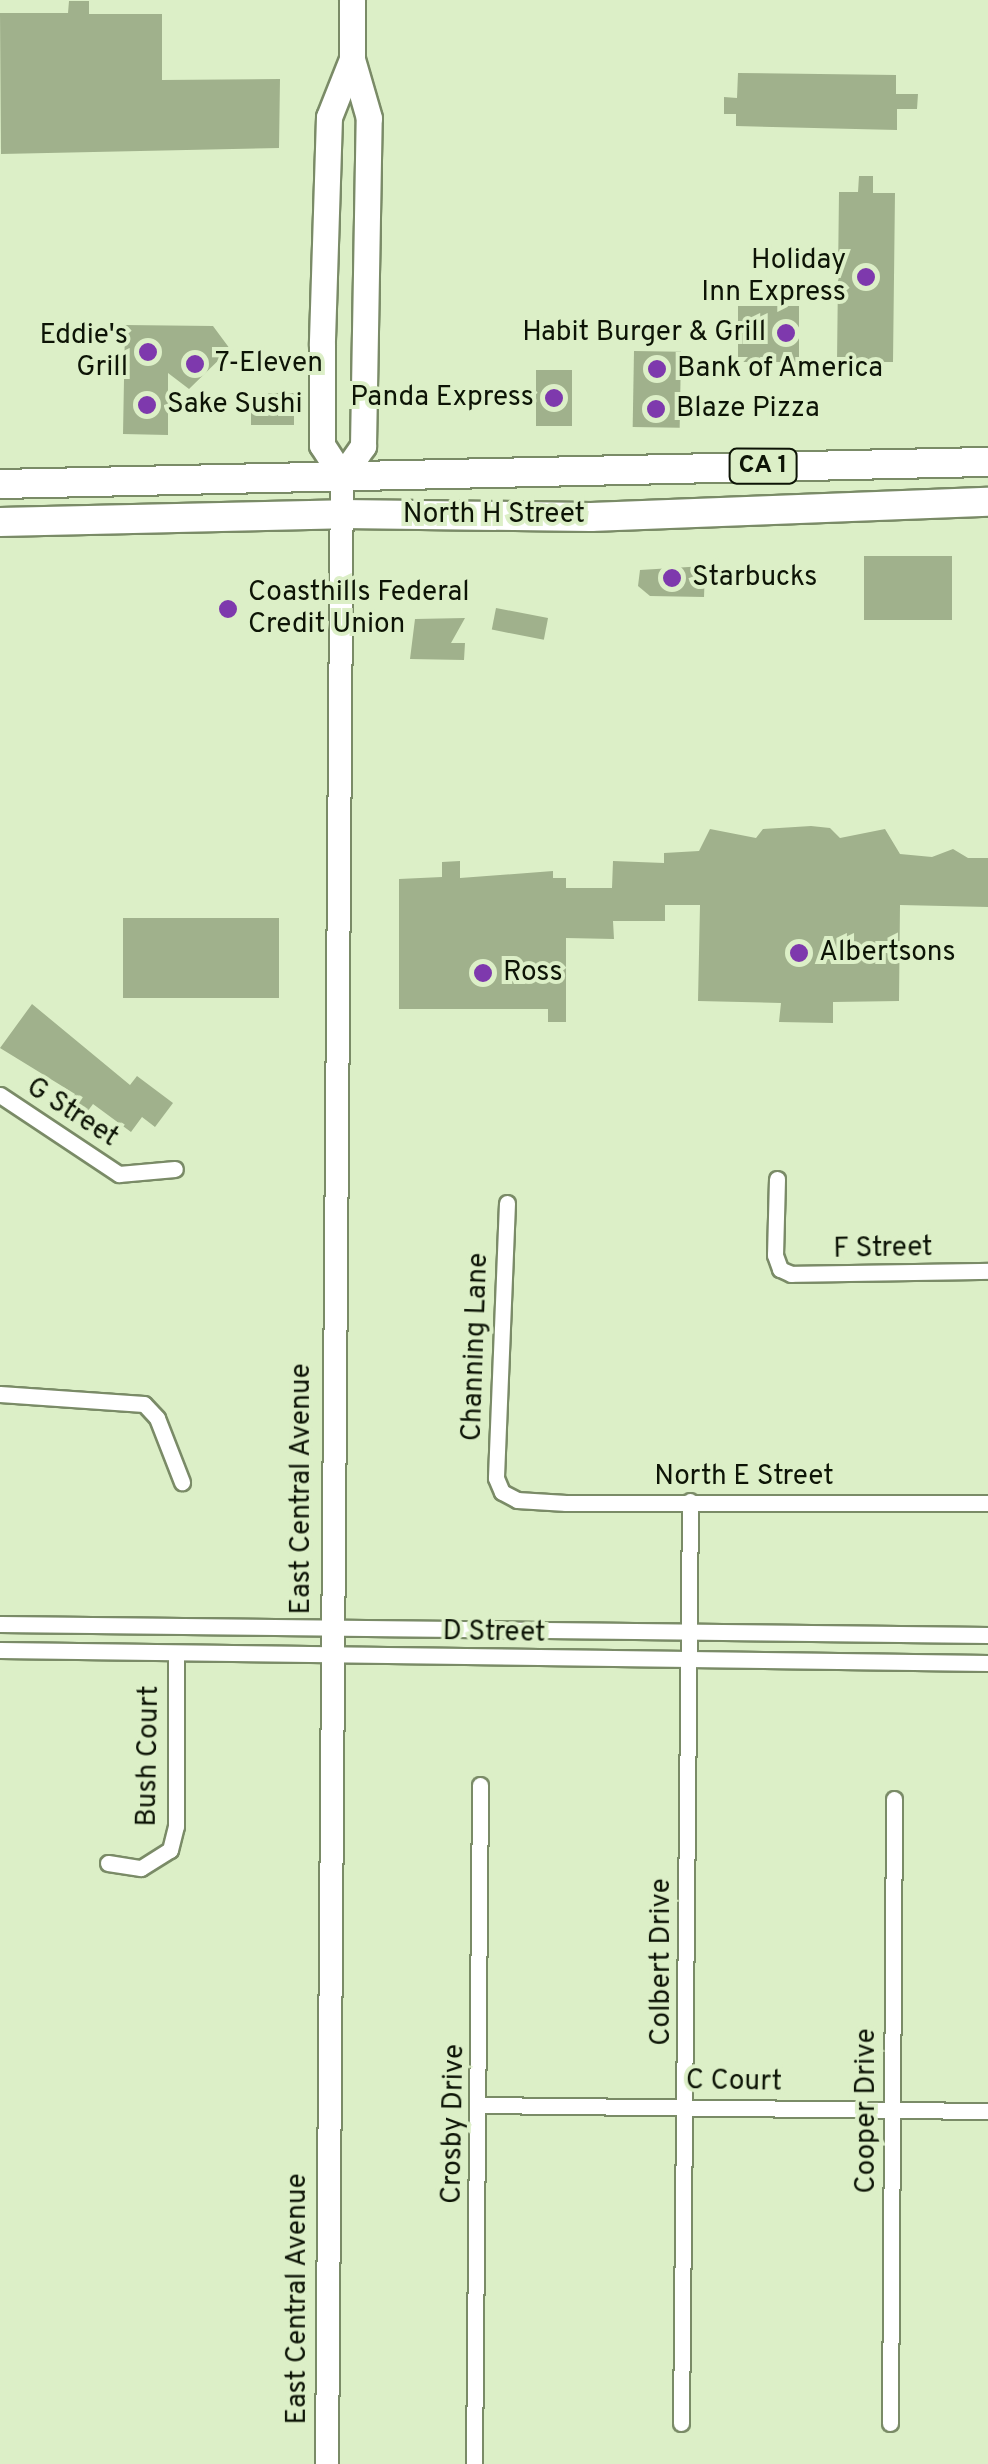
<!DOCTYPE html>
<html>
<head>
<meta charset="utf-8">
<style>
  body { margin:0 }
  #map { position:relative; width:988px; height:2464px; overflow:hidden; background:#dcefc7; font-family:Overpass,sans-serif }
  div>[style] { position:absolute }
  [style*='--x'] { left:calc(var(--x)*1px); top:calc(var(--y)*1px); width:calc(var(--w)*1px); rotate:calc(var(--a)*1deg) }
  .building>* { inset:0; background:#a0b18c; transform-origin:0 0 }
  .roads { filter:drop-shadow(2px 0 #7a8b67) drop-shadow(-2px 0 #7a8b67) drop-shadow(0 2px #7a8b67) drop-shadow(0 -2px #7a8b67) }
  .minor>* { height:15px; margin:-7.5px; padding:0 7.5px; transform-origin:7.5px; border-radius:7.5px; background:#fff }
  .secondary>* { height:22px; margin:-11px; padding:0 11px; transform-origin:11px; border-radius:11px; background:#fff }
  .primary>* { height:25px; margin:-12.5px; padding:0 12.5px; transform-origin:12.5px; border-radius:12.5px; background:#fff }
  .trunk>* { height:28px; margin:-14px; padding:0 14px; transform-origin:14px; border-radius:14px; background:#fff }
  .dots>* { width:28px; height:28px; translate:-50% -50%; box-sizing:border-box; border:5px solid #dcefc7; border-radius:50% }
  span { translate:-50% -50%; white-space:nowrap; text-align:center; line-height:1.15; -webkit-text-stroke:8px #dcefc7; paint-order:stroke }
  .shield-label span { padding:2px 8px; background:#dcefc7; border:2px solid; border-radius:8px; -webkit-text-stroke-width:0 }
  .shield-label { font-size:25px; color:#0d1406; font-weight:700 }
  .poi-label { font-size:28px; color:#0d1406 }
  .right { translate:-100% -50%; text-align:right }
  .left { translate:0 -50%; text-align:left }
  .street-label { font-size:28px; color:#0d1406 }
</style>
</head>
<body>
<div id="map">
  <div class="building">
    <i style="clip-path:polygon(69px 1px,89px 1px,89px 14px,162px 14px,162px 80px,280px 79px,279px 148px,1px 154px,0 13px,68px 13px)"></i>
    <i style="clip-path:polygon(738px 73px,896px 75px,896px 94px,918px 94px,917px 109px,897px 109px,897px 130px,736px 126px,736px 114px,724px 114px,724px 97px,737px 98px)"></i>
    <i style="clip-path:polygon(859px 176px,873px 176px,873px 193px,895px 193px,893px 362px,837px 362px,839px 192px,858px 192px)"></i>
    <i style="left:738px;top:306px;width:61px;height:56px"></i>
    <i style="clip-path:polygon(125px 325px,213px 326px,230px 349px,189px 389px,168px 373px,168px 435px,123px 434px)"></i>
    <i style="left:634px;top:351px;width:47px;height:76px;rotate:1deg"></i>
    <i style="left:536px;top:370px;width:36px;height:56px"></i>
    <i style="left:251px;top:393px;width:43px;height:32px"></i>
    <i style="left:864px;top:556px;width:88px;height:64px"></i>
    <i style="clip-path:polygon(705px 566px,704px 597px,650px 596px,638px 586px,640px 570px)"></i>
    <i style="left:496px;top:608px;width:53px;height:22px;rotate:11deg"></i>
    <i style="clip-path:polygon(465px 618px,451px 643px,465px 643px,464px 660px,410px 659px,415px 619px)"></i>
    <i style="clip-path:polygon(811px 826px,830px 828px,840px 838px,885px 829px,900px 854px,932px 857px,953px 849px,968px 858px,988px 858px,988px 907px,900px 905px,899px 1001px,833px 1002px,833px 1023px,779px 1022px,781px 1003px,698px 1001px,700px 905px,665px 905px,665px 921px,613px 921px,614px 939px,566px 938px,566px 1022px,548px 1022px,548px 1009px,399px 1009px,399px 879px,442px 877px,442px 862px,460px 861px,460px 878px,553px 871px,553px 878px,566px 878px,566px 888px,612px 888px,613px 861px,664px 863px,664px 853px,699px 851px,710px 829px,756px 838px,763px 829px)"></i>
    <i style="left:123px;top:918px;width:156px;height:80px"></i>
    <i style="clip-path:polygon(32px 1004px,130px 1085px,137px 1076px,173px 1103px,155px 1127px,142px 1117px,131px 1132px,93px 1104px,84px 1116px,68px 1104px,75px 1094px,0 1048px)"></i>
  </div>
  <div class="roads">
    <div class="minor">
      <i style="--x:0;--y:1095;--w:143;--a:33.6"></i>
      <i style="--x:119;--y:1174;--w:56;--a:-5.1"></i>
      <i style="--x:777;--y:1179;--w:76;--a:91.5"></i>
      <i style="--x:775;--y:1255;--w:15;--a:70"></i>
      <i style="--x:780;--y:1269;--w:12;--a:24"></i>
      <i style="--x:791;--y:1274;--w:197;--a:-0.9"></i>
      <i style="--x:507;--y:1203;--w:275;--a:92.3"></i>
      <i style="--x:496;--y:1478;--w:15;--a:67"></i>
      <i style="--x:502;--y:1492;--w:17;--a:28"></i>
      <i style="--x:517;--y:1500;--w:49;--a:3.5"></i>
      <i style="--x:566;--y:1503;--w:422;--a:0"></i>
      <i style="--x:0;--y:1394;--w:144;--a:4"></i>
      <i style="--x:144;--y:1404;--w:19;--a:47"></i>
      <i style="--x:157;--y:1418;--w:69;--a:68.7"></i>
      <i style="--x:0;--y:1624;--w:988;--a:0.64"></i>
      <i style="--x:0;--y:1650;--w:988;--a:0.75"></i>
      <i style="--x:108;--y:1863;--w:33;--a:9"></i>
      <i style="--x:141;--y:1868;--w:34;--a:-32"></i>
      <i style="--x:170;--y:1850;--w:25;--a:-76"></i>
      <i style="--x:176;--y:1826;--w:172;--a:-90"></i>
      <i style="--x:479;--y:2105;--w:509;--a:0.68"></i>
      <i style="--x:681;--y:2423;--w:922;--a:-89.44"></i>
      <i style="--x:890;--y:2423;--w:624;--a:-89.63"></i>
      <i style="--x:474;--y:2464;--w:679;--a:-89.49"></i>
    </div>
    <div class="secondary">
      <i style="--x:327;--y:2464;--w:1988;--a:-89.57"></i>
    </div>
    <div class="primary">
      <i style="--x:352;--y:59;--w:62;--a:111.6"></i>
      <i style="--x:329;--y:117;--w:228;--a:91.8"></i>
      <i style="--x:322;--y:345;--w:100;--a:90"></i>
      <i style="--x:322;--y:445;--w:37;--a:57"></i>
      <i style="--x:342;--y:476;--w:37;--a:-55"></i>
      <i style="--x:363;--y:446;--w:328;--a:-89"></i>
      <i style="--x:369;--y:118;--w:61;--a:-106.1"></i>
      <i style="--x:352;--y:59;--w:59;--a:-90"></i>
    </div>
    <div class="trunk">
      <i style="--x:0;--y:484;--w:988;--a:-1.28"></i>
      <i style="--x:0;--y:522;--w:343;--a:-1.3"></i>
      <i style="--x:343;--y:514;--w:248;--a:0.7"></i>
      <i style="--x:591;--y:517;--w:397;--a:-2.2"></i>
    </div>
  </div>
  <div class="dots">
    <i style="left:866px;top:277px;background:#7e39ad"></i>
    <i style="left:786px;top:333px;background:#7e39ad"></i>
    <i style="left:148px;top:352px;background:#7e39ad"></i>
    <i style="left:195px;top:364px;background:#7e39ad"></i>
    <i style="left:657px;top:369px;background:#7e39ad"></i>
    <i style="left:554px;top:398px;background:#7e39ad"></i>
    <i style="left:147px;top:405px;background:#7e39ad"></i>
    <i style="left:656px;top:409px;background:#7e39ad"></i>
    <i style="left:672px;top:578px;background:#7e39ad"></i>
    <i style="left:228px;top:609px;background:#7e39ad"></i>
    <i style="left:799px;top:953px;background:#7e39ad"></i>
    <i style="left:483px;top:973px;background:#7e39ad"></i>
  </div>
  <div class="shield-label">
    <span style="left:763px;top:466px">CA 1</span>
  </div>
  <div class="poi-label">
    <span class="right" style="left:846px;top:277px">Holiday<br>Inn Express</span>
    <span class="right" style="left:766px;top:333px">Habit Burger &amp; Grill</span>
    <span class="right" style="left:128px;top:352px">Eddie's<br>Grill</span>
    <span class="left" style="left:215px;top:364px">7-Eleven</span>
    <span class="left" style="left:677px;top:369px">Bank of America</span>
    <span class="right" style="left:534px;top:398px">Panda Express</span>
    <span class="left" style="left:167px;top:405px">Sake Sushi</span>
    <span class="left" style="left:676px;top:409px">Blaze Pizza</span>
    <span class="left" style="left:692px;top:578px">Starbucks</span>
    <span class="left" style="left:248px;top:609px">Coasthills Federal<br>Credit Union</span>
    <span class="left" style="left:819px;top:953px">Albertsons</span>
    <span class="left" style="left:503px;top:973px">Ross</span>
  </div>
  <div class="street-label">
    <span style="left:494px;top:515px">North H Street</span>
    <span style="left:72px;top:1113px;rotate:33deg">G Street</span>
    <span style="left:883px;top:1249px;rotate:-1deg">F Street</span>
    <span style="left:476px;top:1347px;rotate:-88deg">Channing Lane</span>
    <span style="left:744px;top:1477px">North E Street</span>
    <span style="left:302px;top:1489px;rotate:-90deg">East Central Avenue</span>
    <span style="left:494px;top:1633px;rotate:1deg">D Street</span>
    <span style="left:149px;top:1756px;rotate:-89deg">Bush Court</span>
    <span style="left:662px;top:1962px;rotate:-90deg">Colbert Drive</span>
    <span style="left:734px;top:2082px;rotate:1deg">C Court</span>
    <span style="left:867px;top:2111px;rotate:-90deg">Cooper Drive</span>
    <span style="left:454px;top:2124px;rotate:-89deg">Crosby Drive</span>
    <span style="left:298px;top:2299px;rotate:-90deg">East Central Avenue</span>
  </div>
</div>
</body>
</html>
